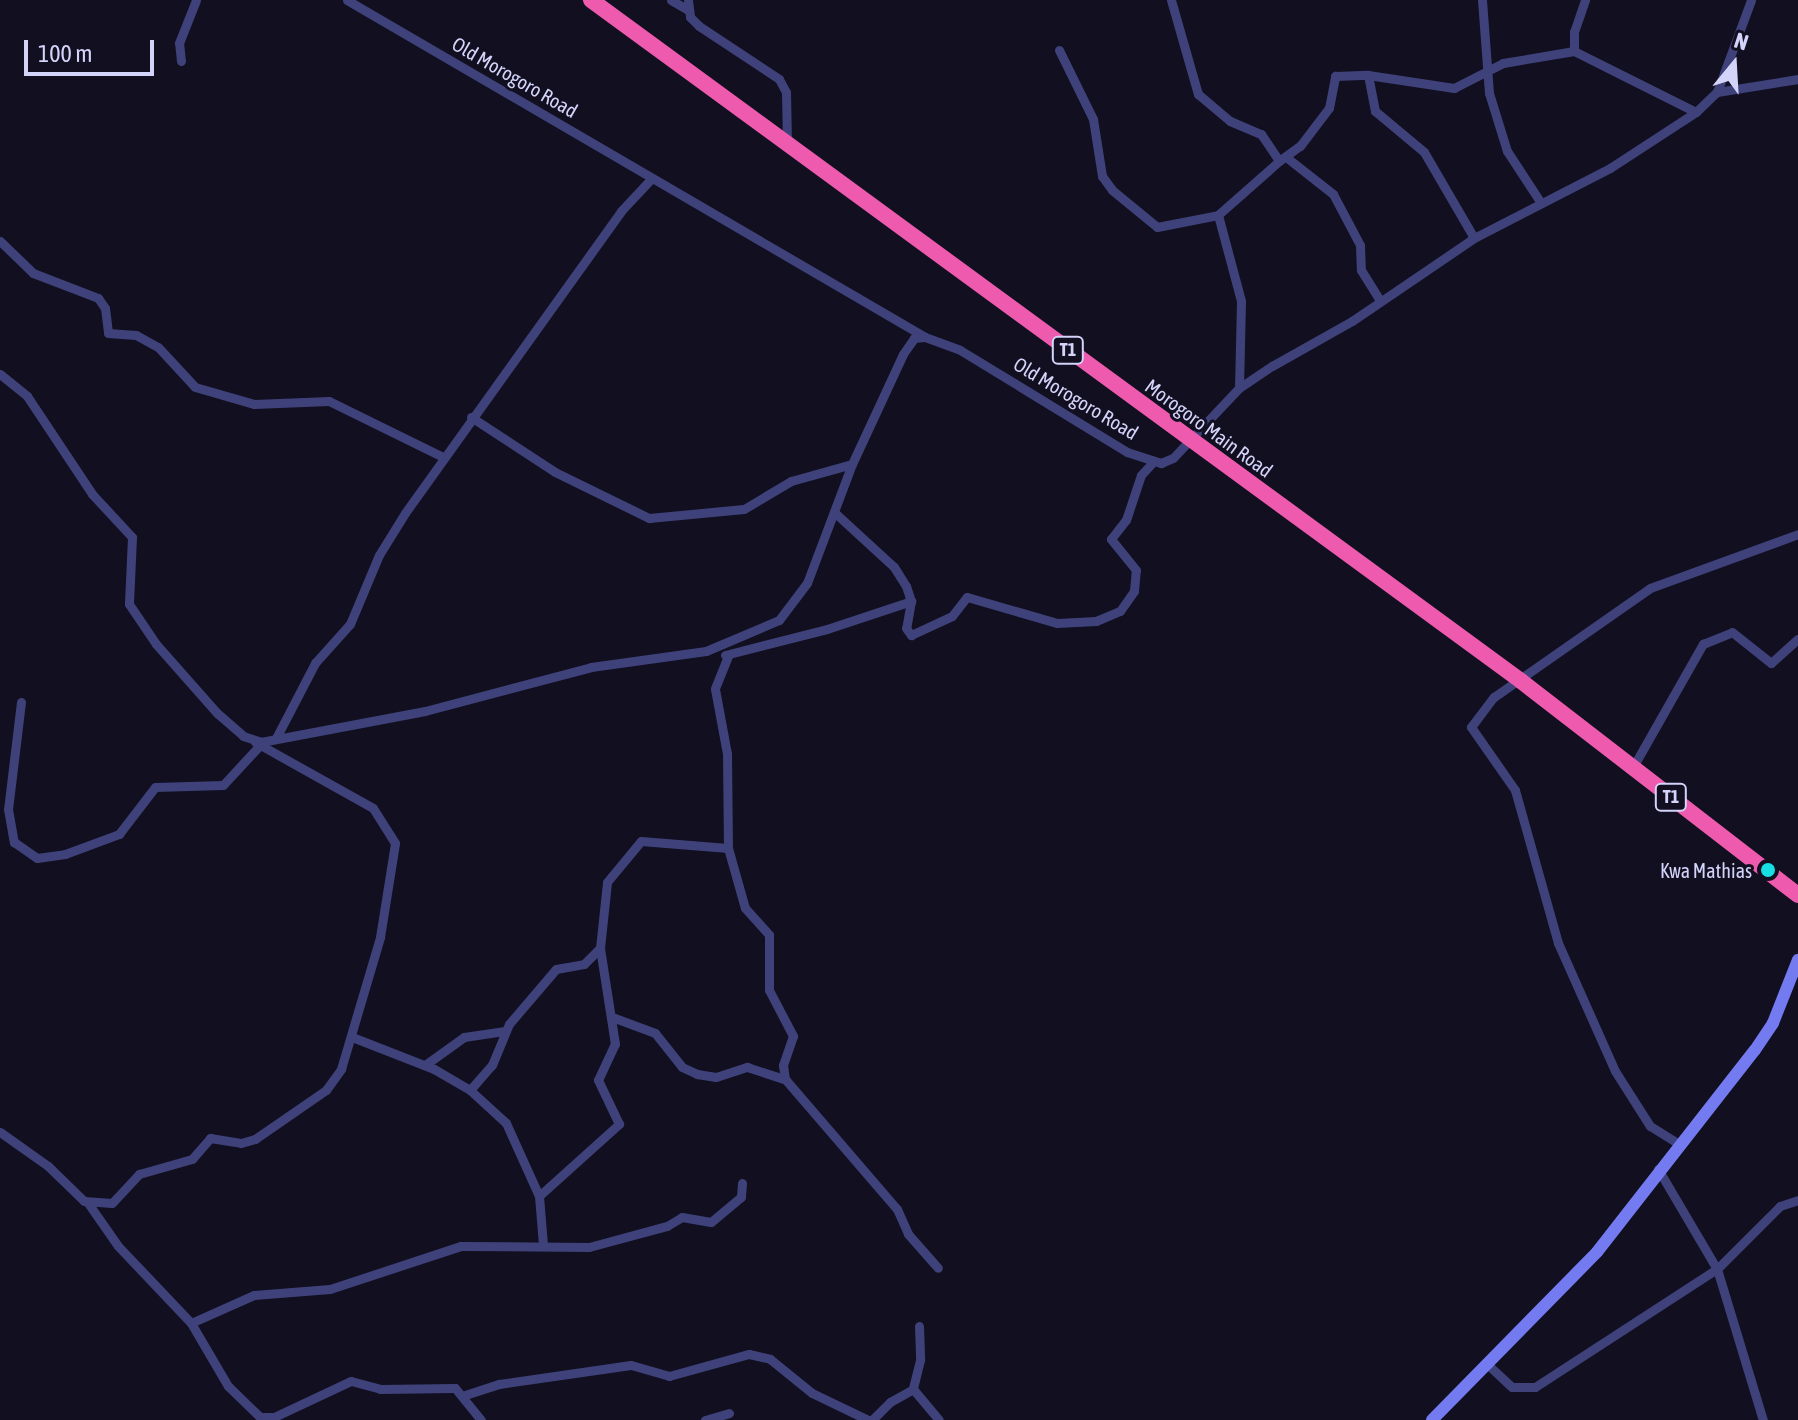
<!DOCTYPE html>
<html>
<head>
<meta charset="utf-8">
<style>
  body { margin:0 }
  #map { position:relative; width:1798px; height:1420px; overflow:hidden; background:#110f20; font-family:"Asap Condensed",sans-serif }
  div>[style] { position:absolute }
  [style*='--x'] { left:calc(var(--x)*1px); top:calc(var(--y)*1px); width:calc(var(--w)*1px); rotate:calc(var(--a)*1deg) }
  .street>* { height:9px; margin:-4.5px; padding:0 4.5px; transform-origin:4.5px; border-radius:4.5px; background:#3f427a }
  .secondary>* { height:12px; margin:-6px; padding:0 6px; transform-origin:6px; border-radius:6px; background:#747bf1 }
  .highway>* { height:16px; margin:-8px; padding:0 8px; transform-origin:8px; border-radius:8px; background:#ee5aad }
  .dots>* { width:22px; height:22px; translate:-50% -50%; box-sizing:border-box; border:4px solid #110f20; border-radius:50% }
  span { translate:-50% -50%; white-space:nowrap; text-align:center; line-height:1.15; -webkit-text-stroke:6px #110f20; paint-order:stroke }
  .shield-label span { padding:2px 6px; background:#110f20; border:2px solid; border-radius:6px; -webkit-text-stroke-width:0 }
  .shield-label { font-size:18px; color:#d4d3fa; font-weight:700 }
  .street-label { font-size:20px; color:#d4d3fa }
  .poi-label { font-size:20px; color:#d4d3fa }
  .right { translate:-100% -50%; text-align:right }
  .north { position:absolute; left:1694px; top:24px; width:80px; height:80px; -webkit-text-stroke:6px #110f20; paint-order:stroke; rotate:18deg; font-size:22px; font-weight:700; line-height:32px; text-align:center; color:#d4d3fa }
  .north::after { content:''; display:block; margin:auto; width:28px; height:36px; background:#d4d3fa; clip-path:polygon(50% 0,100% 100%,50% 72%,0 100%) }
  .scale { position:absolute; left:24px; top:40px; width:130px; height:36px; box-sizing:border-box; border:4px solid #d4d3fa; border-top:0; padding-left:10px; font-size:24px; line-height:28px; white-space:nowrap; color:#d4d3fa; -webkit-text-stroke:6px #110f20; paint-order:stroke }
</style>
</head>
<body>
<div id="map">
  <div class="street">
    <i style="--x:347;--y:0;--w:669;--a:30.24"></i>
    <i style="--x:925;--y:337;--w:37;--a:20"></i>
    <i style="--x:960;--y:350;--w:196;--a:31.4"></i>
    <i style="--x:1127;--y:452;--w:36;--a:18"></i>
    <i style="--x:1161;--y:463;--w:13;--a:-23"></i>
    <i style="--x:1173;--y:458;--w:96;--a:-46.7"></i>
    <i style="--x:1239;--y:388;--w:40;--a:-34"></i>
    <i style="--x:1272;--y:366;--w:92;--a:-29.4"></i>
    <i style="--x:1352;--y:321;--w:148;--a:-34.2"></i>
    <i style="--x:1474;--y:238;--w:153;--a:-27.2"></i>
    <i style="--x:1610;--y:168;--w:103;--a:-33.1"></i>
    <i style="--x:1696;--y:112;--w:29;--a:-44"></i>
    <i style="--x:1717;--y:92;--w:98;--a:-69.7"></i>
    <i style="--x:671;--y:0;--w:20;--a:30"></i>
    <i style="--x:688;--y:0;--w:17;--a:83"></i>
    <i style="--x:690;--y:17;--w:13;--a:45"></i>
    <i style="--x:699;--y:26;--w:96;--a:33.5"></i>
    <i style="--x:779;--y:79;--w:15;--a:62"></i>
    <i style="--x:786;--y:92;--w:52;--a:88.9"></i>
    <i style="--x:1171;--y:0;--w:98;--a:74"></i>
    <i style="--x:1198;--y:94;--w:42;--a:40.2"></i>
    <i style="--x:1230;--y:121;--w:34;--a:23"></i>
    <i style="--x:1261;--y:134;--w:32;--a:56"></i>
    <i style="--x:1279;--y:161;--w:81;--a:138.5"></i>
    <i style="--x:1218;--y:215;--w:89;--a:75"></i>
    <i style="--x:1241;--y:301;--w:87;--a:91.3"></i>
    <i style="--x:1482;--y:0;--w:93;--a:85.7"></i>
    <i style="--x:1489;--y:93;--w:61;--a:72.8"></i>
    <i style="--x:1507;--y:151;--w:62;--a:56.8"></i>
    <i style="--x:1585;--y:0;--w:34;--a:109"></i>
    <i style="--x:1574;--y:32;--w:19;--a:90"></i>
    <i style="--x:1574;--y:51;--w:136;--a:26.6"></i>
    <i style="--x:1059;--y:50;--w:77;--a:63.8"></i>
    <i style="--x:1093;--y:119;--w:58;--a:81"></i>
    <i style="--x:1102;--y:176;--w:17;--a:54"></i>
    <i style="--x:1112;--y:190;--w:58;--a:39.4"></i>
    <i style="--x:1157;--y:227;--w:62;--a:-11.1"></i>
    <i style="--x:181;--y:61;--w:18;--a:-96"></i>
    <i style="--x:179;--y:43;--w:46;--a:-68.4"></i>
    <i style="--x:1368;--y:75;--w:37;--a:79"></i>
    <i style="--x:1375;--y:111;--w:64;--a:39.9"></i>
    <i style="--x:1424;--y:152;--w:99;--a:59.8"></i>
    <i style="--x:1717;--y:92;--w:82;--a:-9.1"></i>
    <i style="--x:1286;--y:157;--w:60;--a:38.2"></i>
    <i style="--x:1333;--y:194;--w:58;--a:62.1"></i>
    <i style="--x:1360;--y:245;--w:25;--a:88"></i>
    <i style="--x:1361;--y:270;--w:36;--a:58"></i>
    <i style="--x:1279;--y:161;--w:26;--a:-36"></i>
    <i style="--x:1300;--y:146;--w:48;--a:-52.7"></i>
    <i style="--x:1329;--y:108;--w:33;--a:-79"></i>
    <i style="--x:1335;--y:76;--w:33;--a:-2"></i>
    <i style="--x:1368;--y:75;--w:87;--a:8.6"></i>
    <i style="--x:1454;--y:88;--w:55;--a:-27"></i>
    <i style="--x:1503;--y:63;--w:72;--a:-9.6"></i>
    <i style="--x:0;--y:241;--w:46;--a:44.1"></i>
    <i style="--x:33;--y:273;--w:70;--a:21"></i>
    <i style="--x:98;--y:298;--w:12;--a:55"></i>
    <i style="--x:105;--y:308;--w:25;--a:83"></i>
    <i style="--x:108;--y:333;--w:28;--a:4"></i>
    <i style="--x:136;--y:335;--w:25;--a:29"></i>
    <i style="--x:158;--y:347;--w:54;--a:47.2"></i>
    <i style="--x:195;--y:387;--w:61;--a:16.1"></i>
    <i style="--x:254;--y:404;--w:75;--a:-2.3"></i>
    <i style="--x:329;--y:401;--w:127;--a:26.2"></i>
    <i style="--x:0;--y:374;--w:35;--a:39"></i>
    <i style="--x:27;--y:396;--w:118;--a:56.4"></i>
    <i style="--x:92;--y:494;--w:59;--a:47.1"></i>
    <i style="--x:132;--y:537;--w:67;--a:92.6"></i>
    <i style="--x:129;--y:604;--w:48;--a:56"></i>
    <i style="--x:156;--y:644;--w:92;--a:48.5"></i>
    <i style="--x:217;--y:713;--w:35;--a:41"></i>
    <i style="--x:243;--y:736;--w:19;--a:18"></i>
    <i style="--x:261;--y:742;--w:167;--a:-10.7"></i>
    <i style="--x:425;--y:711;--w:172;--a:-14.8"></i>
    <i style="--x:591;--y:667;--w:116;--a:-7.9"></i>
    <i style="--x:706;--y:651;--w:79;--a:-23"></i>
    <i style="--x:779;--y:620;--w:46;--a:-52.9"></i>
    <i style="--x:807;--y:583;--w:127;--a:-69.3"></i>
    <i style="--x:852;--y:464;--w:121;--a:-65.1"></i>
    <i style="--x:903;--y:354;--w:19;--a:-55"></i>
    <i style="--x:914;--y:338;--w:11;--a:-5"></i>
    <i style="--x:471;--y:417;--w:100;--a:33.2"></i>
    <i style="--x:555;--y:472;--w:105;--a:26.1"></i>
    <i style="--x:649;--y:518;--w:95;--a:-5.4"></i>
    <i style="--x:744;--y:509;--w:55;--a:-30.8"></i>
    <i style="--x:791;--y:481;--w:63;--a:-15.6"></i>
    <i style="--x:834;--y:512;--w:81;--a:42.5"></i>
    <i style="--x:894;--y:567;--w:22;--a:58"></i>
    <i style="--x:906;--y:586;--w:16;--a:72"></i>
    <i style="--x:911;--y:601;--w:27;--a:100"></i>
    <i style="--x:906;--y:628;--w:9;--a:54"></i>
    <i style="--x:911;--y:635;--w:45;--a:-24.9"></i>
    <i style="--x:952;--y:616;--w:24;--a:-52"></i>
    <i style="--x:967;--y:597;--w:94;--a:16.1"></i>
    <i style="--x:1057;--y:623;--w:39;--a:-3"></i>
    <i style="--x:1096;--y:621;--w:26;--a:-23"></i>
    <i style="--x:1120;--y:611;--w:24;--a:-55"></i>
    <i style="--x:1134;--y:591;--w:21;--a:-85"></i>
    <i style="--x:1136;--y:570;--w:40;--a:-129"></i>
    <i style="--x:1111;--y:539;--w:24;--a:-52"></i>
    <i style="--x:1126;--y:520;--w:47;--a:-71.6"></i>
    <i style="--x:1141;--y:475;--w:16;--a:-47"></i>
    <i style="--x:725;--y:655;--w:105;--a:-14.3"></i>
    <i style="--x:827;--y:629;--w:89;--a:-18.4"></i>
    <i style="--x:728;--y:656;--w:35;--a:112"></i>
    <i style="--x:715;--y:689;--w:66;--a:79.5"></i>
    <i style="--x:727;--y:754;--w:94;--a:89.4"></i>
    <i style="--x:728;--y:848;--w:62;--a:74.2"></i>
    <i style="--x:745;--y:908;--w:36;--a:48"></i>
    <i style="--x:769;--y:935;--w:55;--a:90"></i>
    <i style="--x:769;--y:990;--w:52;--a:62.4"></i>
    <i style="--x:793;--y:1036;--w:31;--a:109"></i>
    <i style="--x:783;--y:1065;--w:14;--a:82"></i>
    <i style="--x:785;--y:1079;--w:172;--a:49.3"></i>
    <i style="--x:897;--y:1209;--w:27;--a:66"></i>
    <i style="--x:908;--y:1234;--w:45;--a:48.6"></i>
    <i style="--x:21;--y:702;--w:108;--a:96.9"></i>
    <i style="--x:8;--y:809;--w:34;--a:80"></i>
    <i style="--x:14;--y:842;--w:28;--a:35"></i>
    <i style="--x:37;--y:858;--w:28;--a:-8"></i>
    <i style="--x:65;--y:854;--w:58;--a:-20.3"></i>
    <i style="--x:119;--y:834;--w:59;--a:-52.5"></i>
    <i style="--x:155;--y:787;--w:68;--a:-1.7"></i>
    <i style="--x:223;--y:785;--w:54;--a:-47.2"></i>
    <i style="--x:276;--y:738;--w:85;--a:-62.5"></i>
    <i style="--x:315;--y:663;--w:52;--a:-48.1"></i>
    <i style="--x:350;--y:624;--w:75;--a:-67.2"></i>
    <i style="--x:379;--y:555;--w:49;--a:-58.2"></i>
    <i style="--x:405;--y:513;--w:371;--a:-54.4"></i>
    <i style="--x:621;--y:211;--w:45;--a:-46.8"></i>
    <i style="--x:1633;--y:767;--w:142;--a:-60.4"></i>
    <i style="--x:1703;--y:644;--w:31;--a:-22"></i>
    <i style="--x:1732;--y:632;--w:50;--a:38.5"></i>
    <i style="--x:1771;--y:663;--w:36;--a:-42"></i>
    <i style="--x:612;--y:1017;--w:46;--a:20.4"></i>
    <i style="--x:655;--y:1033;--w:43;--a:51.5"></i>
    <i style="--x:682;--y:1067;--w:17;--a:25"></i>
    <i style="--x:697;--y:1074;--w:19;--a:9"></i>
    <i style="--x:716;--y:1077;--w:33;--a:-18"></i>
    <i style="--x:747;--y:1067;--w:40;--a:18"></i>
    <i style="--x:352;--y:1037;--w:88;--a:21.3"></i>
    <i style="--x:434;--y:1069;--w:42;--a:30.3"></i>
    <i style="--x:470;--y:1090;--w:49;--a:42.5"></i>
    <i style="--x:506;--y:1123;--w:80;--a:65.7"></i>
    <i style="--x:539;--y:1196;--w:49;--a:85.3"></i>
    <i style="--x:425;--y:1065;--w:48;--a:-35.7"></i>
    <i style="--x:464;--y:1037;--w:40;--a:-8.5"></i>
    <i style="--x:470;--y:1090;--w:33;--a:-49"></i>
    <i style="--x:492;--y:1065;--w:44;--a:-67.5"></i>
    <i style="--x:509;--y:1024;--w:72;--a:-49.5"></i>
    <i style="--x:556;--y:969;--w:28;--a:-10"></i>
    <i style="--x:584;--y:964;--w:23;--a:-45"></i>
    <i style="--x:600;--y:948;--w:66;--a:-83.9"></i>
    <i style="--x:607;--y:882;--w:53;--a:-50.3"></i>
    <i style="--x:641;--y:841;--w:87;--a:4.6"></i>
    <i style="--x:0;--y:1132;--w:59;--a:35.3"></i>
    <i style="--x:48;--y:1166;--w:50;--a:44.2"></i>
    <i style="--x:84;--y:1201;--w:28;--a:4"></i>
    <i style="--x:112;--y:1203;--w:40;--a:-47"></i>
    <i style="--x:139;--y:1174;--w:55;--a:-15.8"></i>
    <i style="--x:192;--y:1159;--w:28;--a:-49"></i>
    <i style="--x:210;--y:1138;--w:31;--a:9"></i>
    <i style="--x:241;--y:1143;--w:15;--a:-16"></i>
    <i style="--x:255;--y:1139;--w:86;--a:-34.6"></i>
    <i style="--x:326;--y:1090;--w:26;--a:-54"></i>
    <i style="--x:341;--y:1069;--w:138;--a:-73.5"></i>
    <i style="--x:380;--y:937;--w:95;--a:-80.9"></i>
    <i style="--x:395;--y:843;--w:41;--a:-122.2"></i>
    <i style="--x:373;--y:808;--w:135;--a:-150.8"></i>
    <i style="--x:1679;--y:1144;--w:34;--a:-148"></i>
    <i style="--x:1650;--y:1126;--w:65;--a:-122.5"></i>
    <i style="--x:1615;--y:1071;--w:140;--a:-114"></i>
    <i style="--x:1558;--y:943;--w:159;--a:-105.7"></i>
    <i style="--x:1515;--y:790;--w:77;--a:-124.9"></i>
    <i style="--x:1471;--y:727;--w:38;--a:-53"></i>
    <i style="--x:1494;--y:697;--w:190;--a:-34.9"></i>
    <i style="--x:1650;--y:588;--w:158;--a:-20"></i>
    <i style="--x:1658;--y:1169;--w:116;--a:59.5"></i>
    <i style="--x:1717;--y:1269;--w:158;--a:73.1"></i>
    <i style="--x:539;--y:1196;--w:108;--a:-42"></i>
    <i style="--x:619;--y:1124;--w:49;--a:-115.5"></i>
    <i style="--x:598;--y:1080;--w:40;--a:-65"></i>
    <i style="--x:615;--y:1044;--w:97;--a:-98.9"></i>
    <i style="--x:88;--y:1203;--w:52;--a:55.1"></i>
    <i style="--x:118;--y:1246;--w:106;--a:46.5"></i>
    <i style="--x:191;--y:1323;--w:73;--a:59.6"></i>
    <i style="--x:228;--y:1386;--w:45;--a:44.1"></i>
    <i style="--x:260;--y:1417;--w:14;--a:0"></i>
    <i style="--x:274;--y:1417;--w:85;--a:-25.1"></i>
    <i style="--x:351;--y:1381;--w:30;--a:15"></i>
    <i style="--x:380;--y:1389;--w:75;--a:-0.8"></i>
    <i style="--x:455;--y:1388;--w:41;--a:50.9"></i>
    <i style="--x:191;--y:1323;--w:69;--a:-24"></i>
    <i style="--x:254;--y:1295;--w:76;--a:-4.5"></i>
    <i style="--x:330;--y:1289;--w:138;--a:-18.2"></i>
    <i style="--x:461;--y:1246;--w:128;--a:0.4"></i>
    <i style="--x:589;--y:1247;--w:81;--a:-15.1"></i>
    <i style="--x:667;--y:1226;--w:17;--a:-31"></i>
    <i style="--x:682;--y:1217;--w:29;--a:10"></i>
    <i style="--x:711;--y:1222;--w:39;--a:-40"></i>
    <i style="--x:741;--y:1197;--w:14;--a:-86"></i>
    <i style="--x:919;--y:1326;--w:34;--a:88"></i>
    <i style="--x:920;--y:1360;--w:30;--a:104"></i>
    <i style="--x:913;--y:1389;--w:40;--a:50"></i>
    <i style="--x:1486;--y:1363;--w:35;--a:43"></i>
    <i style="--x:1512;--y:1387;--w:23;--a:0"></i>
    <i style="--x:1535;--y:1387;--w:217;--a:-33"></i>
    <i style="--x:1717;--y:1269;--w:89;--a:-45"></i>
    <i style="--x:1780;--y:1206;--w:19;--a:-18"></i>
    <i style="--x:465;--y:1395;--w:36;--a:-18"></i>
    <i style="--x:499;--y:1384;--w:133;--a:-8.2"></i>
    <i style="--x:631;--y:1365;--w:40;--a:16"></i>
    <i style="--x:669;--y:1376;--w:83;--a:-15.4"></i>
    <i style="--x:749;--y:1354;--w:22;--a:13"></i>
    <i style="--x:770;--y:1359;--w:54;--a:39"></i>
    <i style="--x:812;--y:1393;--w:62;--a:25.7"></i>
    <i style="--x:705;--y:1420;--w:25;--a:-16"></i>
    <i style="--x:872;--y:1420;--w:25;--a:-45"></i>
    <i style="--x:890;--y:1402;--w:26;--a:-29"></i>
  </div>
  <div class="secondary">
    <i style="--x:1432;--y:1420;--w:235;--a:-45.5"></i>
    <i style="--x:1597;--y:1252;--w:256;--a:-52"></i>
    <i style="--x:1755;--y:1050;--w:32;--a:-56"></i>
    <i style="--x:1773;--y:1023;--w:68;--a:-68.4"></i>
  </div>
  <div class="highway">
    <i style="--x:591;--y:0;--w:1153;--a:36.21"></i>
    <i style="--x:1521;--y:681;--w:350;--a:37.7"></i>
  </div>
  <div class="dots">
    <i style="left:1768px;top:870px;background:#17dee2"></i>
  </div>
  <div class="shield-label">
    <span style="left:1068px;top:350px">T1</span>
    <span style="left:1671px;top:797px">T1</span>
  </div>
  <div class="street-label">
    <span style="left:515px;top:77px;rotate:30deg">Old Morogoro Road</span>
    <span style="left:1076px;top:398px;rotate:31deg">Old Morogoro Road</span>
    <span style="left:1209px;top:428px;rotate:36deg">Morogoro Main Road</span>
  </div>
  <div class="poi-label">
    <span class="right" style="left:1752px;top:870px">Kwa Mathias</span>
  </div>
  <div class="north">N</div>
  <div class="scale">100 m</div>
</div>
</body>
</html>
